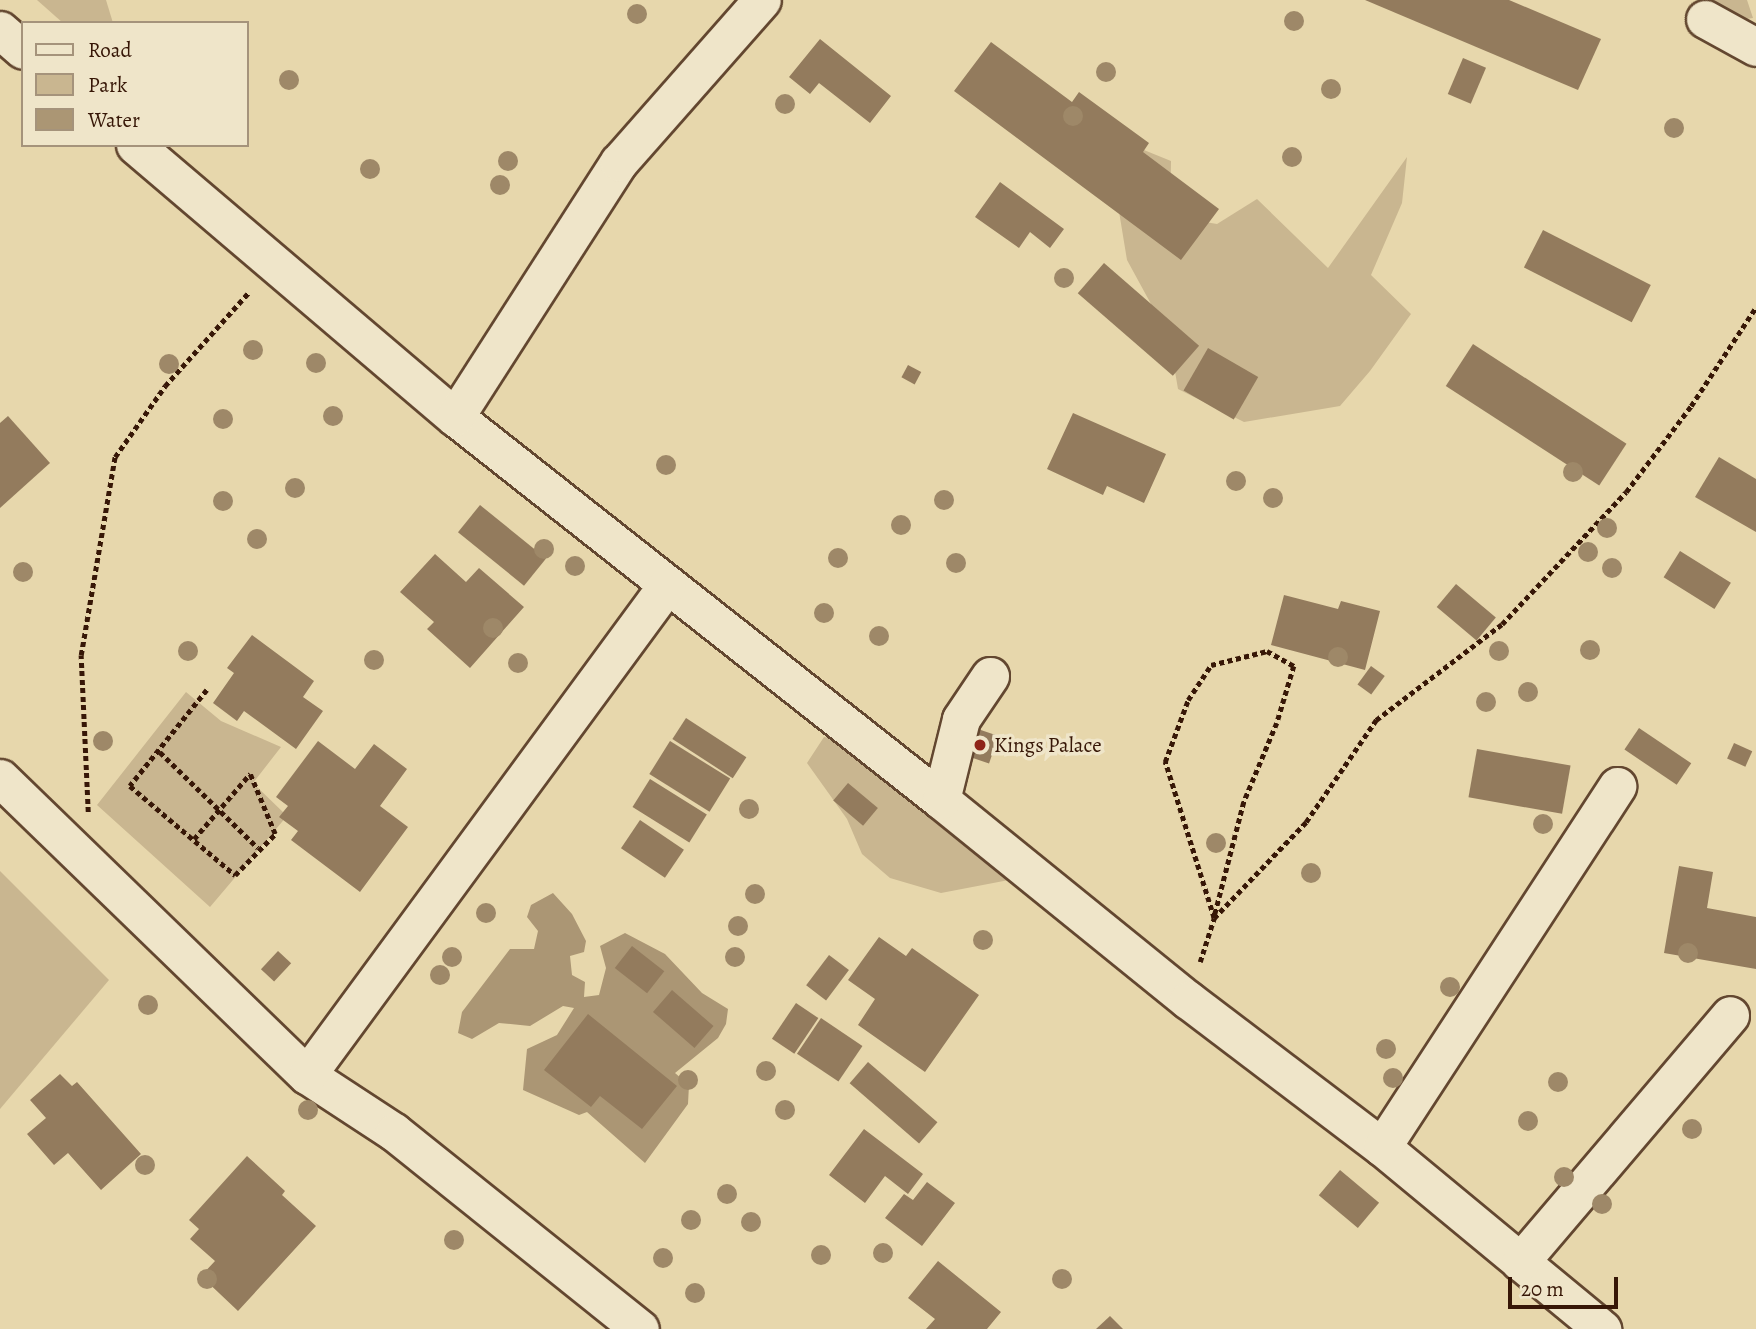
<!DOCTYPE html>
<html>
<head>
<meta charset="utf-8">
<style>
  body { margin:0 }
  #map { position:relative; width:1756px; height:1329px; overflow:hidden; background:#e7d7ac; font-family:Alegreya,serif }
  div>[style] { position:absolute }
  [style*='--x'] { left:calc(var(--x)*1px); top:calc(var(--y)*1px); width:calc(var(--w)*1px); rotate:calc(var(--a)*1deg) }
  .green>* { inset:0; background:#c9b690 }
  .water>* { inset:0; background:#ab9674 }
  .building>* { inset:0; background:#937b5d; transform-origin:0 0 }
  .path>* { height:4.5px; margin-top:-2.25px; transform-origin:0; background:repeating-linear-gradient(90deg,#371707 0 5px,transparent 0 8.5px) }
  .roads { filter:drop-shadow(2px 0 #634730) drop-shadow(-2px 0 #634730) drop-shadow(0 2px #634730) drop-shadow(0 -2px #634730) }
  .minor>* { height:37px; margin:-18.5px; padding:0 18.5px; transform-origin:18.5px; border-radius:18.5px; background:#efe5c9 }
  .trees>* { width:20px; height:20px; margin:-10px; border-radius:50%; background:#9e8868 }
  .dots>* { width:19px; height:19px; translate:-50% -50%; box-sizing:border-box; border:4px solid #efe5c9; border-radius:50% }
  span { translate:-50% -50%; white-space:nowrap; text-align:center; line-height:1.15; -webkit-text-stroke:7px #efe5c9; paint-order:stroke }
  .poi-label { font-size:21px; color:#371707 }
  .left { translate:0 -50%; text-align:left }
  .legend { position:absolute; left:21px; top:21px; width:228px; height:126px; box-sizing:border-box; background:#efe5c9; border:2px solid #a5937b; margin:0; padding:9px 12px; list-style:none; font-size:21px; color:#371707 }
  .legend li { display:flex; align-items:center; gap:14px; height:35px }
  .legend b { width:35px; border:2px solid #a5937b }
  .scale { position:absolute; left:1508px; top:1277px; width:110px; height:32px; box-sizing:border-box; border:4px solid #371707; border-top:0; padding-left:9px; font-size:21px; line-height:24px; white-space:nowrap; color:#371707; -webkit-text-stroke:5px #efe5c9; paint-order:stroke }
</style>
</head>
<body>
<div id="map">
  <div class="green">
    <i style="clip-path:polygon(37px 0,106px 0,113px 23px,63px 23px)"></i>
    <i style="clip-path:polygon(1697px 0,1747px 0,1753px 18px,1732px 21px)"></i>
    <i style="clip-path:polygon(1134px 146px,1171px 161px,1170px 216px,1217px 224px,1257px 199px,1328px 268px,1407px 157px,1402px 203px,1371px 275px,1411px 314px,1370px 371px,1340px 406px,1244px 422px,1178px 389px,1169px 337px,1127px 260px,1112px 169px)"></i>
    <i style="clip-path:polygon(186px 692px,221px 721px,281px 747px,253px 783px,287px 816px,210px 907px,97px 805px)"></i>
    <i style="clip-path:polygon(824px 737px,877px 747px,956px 799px,992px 817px,1024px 853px,1024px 877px,941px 893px,890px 878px,862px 854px,847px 819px,807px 763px)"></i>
    <i style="clip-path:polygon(0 871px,109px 980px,0 1109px)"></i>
  </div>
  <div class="water">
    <i style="clip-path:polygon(553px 893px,572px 914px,586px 941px,584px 952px,570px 956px,572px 975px,585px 982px,584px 997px,599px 995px,606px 968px,600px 946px,625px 933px,665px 954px,702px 993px,728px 1009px,726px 1024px,718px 1038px,675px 1073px,689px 1085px,688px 1104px,645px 1163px,587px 1112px,579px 1115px,523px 1090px,527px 1049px,557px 1035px,574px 1008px,563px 1006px,530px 1026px,499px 1023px,472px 1039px,458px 1033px,462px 1012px,510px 949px,534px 949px,538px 931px,527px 917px,531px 905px)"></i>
  </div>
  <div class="building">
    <i style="clip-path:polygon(1365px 0,1509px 0,1601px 39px,1578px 90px)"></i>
    <i style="clip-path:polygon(820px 39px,891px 96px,870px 123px,819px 83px,810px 94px,789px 77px)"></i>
    <i style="clip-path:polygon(991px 42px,1072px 102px,1079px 92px,1149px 143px,1143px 152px,1219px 209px,1181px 260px,954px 91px)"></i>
    <i style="left:1463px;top:58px;width:25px;height:39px;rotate:23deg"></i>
    <i style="clip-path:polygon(1000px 182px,1064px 229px,1050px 248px,1030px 232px,1019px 248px,975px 217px)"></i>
    <i style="left:1543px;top:230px;width:121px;height:42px;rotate:27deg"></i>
    <i style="left:1104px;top:263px;width:126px;height:40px;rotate:41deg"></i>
    <i style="left:1473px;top:344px;width:183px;height:50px;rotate:33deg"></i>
    <i style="left:1208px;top:348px;width:58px;height:49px;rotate:30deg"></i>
    <i style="left:908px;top:365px;width:15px;height:14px;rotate:28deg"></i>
    <i style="clip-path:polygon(1073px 413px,1166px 454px,1144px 503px,1107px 486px,1103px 495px,1047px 469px)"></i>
    <i style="clip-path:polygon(8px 416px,50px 463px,0 508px,0 423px)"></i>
    <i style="clip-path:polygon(1719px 457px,1756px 479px,1756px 532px,1695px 497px)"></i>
    <i style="left:480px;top:505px;width:85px;height:35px;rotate:39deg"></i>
    <i style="left:1680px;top:551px;width:60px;height:31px;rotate:32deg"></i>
    <i style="clip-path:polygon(435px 554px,466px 582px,479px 568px,524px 607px,470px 668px,427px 629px,434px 622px,400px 592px)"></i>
    <i style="left:1456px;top:584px;width:52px;height:30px;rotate:40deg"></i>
    <i style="clip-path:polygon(1284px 595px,1338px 609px,1341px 601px,1380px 611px,1365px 670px,1271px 645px)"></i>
    <i style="clip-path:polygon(252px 635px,314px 681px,303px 697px,323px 711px,296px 749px,244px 711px,237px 721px,213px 703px,234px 673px,227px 668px)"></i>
    <i style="left:1371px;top:666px;width:17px;height:23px;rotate:36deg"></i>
    <i style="left:686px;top:718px;width:72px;height:25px;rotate:33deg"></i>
    <i style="left:972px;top:727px;width:28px;height:29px;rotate:19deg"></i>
    <i style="left:1639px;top:728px;width:63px;height:26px;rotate:34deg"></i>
    <i style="clip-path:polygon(318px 741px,355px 769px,374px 744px,407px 769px,380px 806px,408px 827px,360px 892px,291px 840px,298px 831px,279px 817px,288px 806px,276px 797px)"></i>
    <i style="left:670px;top:741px;width:71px;height:39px;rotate:32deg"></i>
    <i style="left:1734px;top:743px;width:20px;height:17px;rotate:24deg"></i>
    <i style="left:1477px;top:749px;width:95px;height:49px;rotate:10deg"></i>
    <i style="left:650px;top:779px;width:67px;height:33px;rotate:32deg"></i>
    <i style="left:848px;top:783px;width:39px;height:23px;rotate:40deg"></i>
    <i style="left:640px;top:820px;width:53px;height:34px;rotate:34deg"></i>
    <i style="clip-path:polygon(1679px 866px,1713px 872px,1707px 908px,1756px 917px,1756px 969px,1664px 953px)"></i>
    <i style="clip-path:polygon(879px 937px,906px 956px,912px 948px,979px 995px,925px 1072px,858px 1025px,875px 999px,848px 980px)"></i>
    <i style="left:632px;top:946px;width:41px;height:28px;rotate:38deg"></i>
    <i style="left:278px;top:951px;width:18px;height:25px;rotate:43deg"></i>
    <i style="left:829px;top:955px;width:25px;height:38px;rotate:37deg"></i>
    <i style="left:672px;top:990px;width:55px;height:29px;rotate:41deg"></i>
    <i style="left:796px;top:1003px;width:27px;height:43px;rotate:34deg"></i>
    <i style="clip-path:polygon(588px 1014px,677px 1086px,642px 1129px,600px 1096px,591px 1107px,544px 1070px)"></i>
    <i style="left:821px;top:1018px;width:50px;height:43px;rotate:34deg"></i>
    <i style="left:868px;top:1062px;width:92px;height:28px;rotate:41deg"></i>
    <i style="clip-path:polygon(60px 1074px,72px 1086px,77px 1082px,141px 1154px,101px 1190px,68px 1153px,54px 1165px,27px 1134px,46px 1118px,30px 1100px)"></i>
    <i style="clip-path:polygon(864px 1129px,923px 1174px,908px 1194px,885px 1176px,865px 1203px,829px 1175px)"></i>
    <i style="clip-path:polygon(247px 1156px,285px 1191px,282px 1195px,316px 1226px,238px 1311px,201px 1276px,215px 1261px,190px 1239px,199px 1229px,189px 1220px)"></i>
    <i style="left:1340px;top:1170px;width:51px;height:33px;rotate:40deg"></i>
    <i style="clip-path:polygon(927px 1182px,955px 1203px,922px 1246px,885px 1218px,904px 1194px,913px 1200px)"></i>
    <i style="clip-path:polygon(938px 1261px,1001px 1312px,987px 1329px,926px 1329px,935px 1319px,908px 1298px)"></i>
    <i style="clip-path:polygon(1110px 1316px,1123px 1329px,1096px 1329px)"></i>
  </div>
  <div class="path">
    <i style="--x:1267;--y:651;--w:31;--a:29"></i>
    <i style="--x:1294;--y:666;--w:59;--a:106.6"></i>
    <i style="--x:1277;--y:723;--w:86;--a:112.7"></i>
    <i style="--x:1244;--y:802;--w:120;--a:104.5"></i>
    <i style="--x:1214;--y:918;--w:164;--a:-107.4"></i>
    <i style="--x:1165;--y:762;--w:66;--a:-69.6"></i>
    <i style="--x:1188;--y:700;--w:42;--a:-56.7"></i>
    <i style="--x:1211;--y:665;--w:58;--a:-14"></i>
    <i style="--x:207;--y:690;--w:123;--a:128.7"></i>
    <i style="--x:130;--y:786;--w:138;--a:40.3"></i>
    <i style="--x:235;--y:875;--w:57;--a:-45.7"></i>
    <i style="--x:275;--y:834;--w:65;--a:-112.6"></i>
    <i style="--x:160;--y:752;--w:137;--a:44.4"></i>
    <i style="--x:88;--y:812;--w:157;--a:-92.6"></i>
    <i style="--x:81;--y:655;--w:201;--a:-80.3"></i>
    <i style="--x:115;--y:457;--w:87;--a:-54.8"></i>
    <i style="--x:165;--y:386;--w:127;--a:-48.2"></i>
    <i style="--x:194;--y:839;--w:86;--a:-49.3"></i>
    <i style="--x:1200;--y:962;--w:46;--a:-72.3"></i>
    <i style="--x:1214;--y:918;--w:133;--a:-46.2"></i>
    <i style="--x:1306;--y:822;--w:124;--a:-55.5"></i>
    <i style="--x:1376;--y:720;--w:158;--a:-37.3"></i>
    <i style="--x:1502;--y:624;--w:181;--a:-46.8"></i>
    <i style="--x:1626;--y:492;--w:108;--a:-52.9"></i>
    <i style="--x:1691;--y:406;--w:118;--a:-56.7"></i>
  </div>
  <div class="roads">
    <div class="minor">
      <i style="--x:1705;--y:19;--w:58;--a:28.8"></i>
      <i style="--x:0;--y:30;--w:30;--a:41"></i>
      <i style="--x:135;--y:145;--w:420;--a:40.4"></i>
      <i style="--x:455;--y:417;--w:619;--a:38.24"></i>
      <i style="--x:941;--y:800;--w:318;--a:39"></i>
      <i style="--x:1188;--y:1000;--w:243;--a:37.2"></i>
      <i style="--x:1382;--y:1147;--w:286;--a:39.6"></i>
      <i style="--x:455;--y:417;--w:303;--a:-57.3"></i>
      <i style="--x:619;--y:162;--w:216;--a:-48.6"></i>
      <i style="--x:0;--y:778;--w:427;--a:44.1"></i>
      <i style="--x:307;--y:1075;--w:104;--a:33.2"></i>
      <i style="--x:394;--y:1132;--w:315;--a:38.7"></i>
      <i style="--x:941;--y:800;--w:83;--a:-76.1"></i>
      <i style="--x:961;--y:719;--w:52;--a:-56"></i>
      <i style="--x:307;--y:1075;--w:608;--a:-53.7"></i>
      <i style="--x:1382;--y:1147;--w:431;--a:-56.9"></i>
      <i style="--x:1520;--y:1262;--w:324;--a:-49.6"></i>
    </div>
  </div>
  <div class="trees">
    <i style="left:637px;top:14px"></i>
    <i style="left:1294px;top:21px"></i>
    <i style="left:1106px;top:72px"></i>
    <i style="left:289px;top:80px"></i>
    <i style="left:1331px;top:89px"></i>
    <i style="left:785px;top:104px"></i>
    <i style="left:1073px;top:116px"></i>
    <i style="left:1674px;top:128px"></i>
    <i style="left:1292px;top:157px"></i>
    <i style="left:508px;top:161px"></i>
    <i style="left:370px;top:169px"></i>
    <i style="left:500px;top:185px"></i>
    <i style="left:1064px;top:278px"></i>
    <i style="left:253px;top:350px"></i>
    <i style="left:316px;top:363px"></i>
    <i style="left:169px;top:364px"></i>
    <i style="left:333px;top:416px"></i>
    <i style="left:223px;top:419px"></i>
    <i style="left:666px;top:465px"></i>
    <i style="left:1573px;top:472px"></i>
    <i style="left:1236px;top:481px"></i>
    <i style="left:295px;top:488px"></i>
    <i style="left:1273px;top:498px"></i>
    <i style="left:944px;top:500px"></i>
    <i style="left:223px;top:501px"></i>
    <i style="left:901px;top:525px"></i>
    <i style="left:1607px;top:528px"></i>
    <i style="left:257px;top:539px"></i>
    <i style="left:544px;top:549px"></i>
    <i style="left:1588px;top:552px"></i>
    <i style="left:838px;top:558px"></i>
    <i style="left:956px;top:563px"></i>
    <i style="left:575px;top:566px"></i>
    <i style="left:1612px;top:568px"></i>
    <i style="left:23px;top:572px"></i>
    <i style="left:824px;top:613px"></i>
    <i style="left:493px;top:628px"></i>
    <i style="left:879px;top:636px"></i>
    <i style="left:1590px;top:650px"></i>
    <i style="left:188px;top:651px"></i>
    <i style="left:1499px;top:651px"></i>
    <i style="left:1338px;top:657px"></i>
    <i style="left:374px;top:660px"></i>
    <i style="left:518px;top:663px"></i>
    <i style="left:1528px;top:692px"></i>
    <i style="left:1486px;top:702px"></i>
    <i style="left:103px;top:741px"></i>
    <i style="left:749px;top:809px"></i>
    <i style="left:1543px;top:824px"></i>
    <i style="left:1216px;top:843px"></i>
    <i style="left:1311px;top:873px"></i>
    <i style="left:755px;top:894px"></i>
    <i style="left:486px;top:913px"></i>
    <i style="left:738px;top:926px"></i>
    <i style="left:983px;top:940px"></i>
    <i style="left:1688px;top:953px"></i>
    <i style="left:452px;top:957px"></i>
    <i style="left:735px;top:957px"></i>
    <i style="left:440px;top:975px"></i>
    <i style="left:1450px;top:987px"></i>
    <i style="left:148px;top:1005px"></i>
    <i style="left:1386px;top:1049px"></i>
    <i style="left:766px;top:1071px"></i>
    <i style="left:1393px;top:1078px"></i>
    <i style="left:688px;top:1080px"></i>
    <i style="left:1558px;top:1082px"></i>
    <i style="left:308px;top:1110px"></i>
    <i style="left:785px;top:1110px"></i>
    <i style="left:1528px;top:1121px"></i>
    <i style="left:1692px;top:1129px"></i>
    <i style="left:145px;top:1165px"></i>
    <i style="left:1564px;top:1177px"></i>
    <i style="left:727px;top:1194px"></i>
    <i style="left:1602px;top:1204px"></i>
    <i style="left:691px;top:1220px"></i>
    <i style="left:751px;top:1222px"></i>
    <i style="left:454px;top:1240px"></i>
    <i style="left:883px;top:1253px"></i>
    <i style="left:821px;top:1255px"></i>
    <i style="left:663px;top:1258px"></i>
    <i style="left:207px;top:1279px"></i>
    <i style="left:1062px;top:1279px"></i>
    <i style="left:695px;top:1293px"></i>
  </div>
  <div class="dots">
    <i style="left:980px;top:745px;background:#8f2418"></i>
  </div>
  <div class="poi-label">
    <span class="left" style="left:994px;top:745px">Kings Palace</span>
  </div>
  <ul class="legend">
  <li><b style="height:9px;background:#efe5c9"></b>Road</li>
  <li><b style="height:19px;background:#c9b690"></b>Park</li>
  <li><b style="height:19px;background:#ab9674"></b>Water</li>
  </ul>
  <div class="scale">20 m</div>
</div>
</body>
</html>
